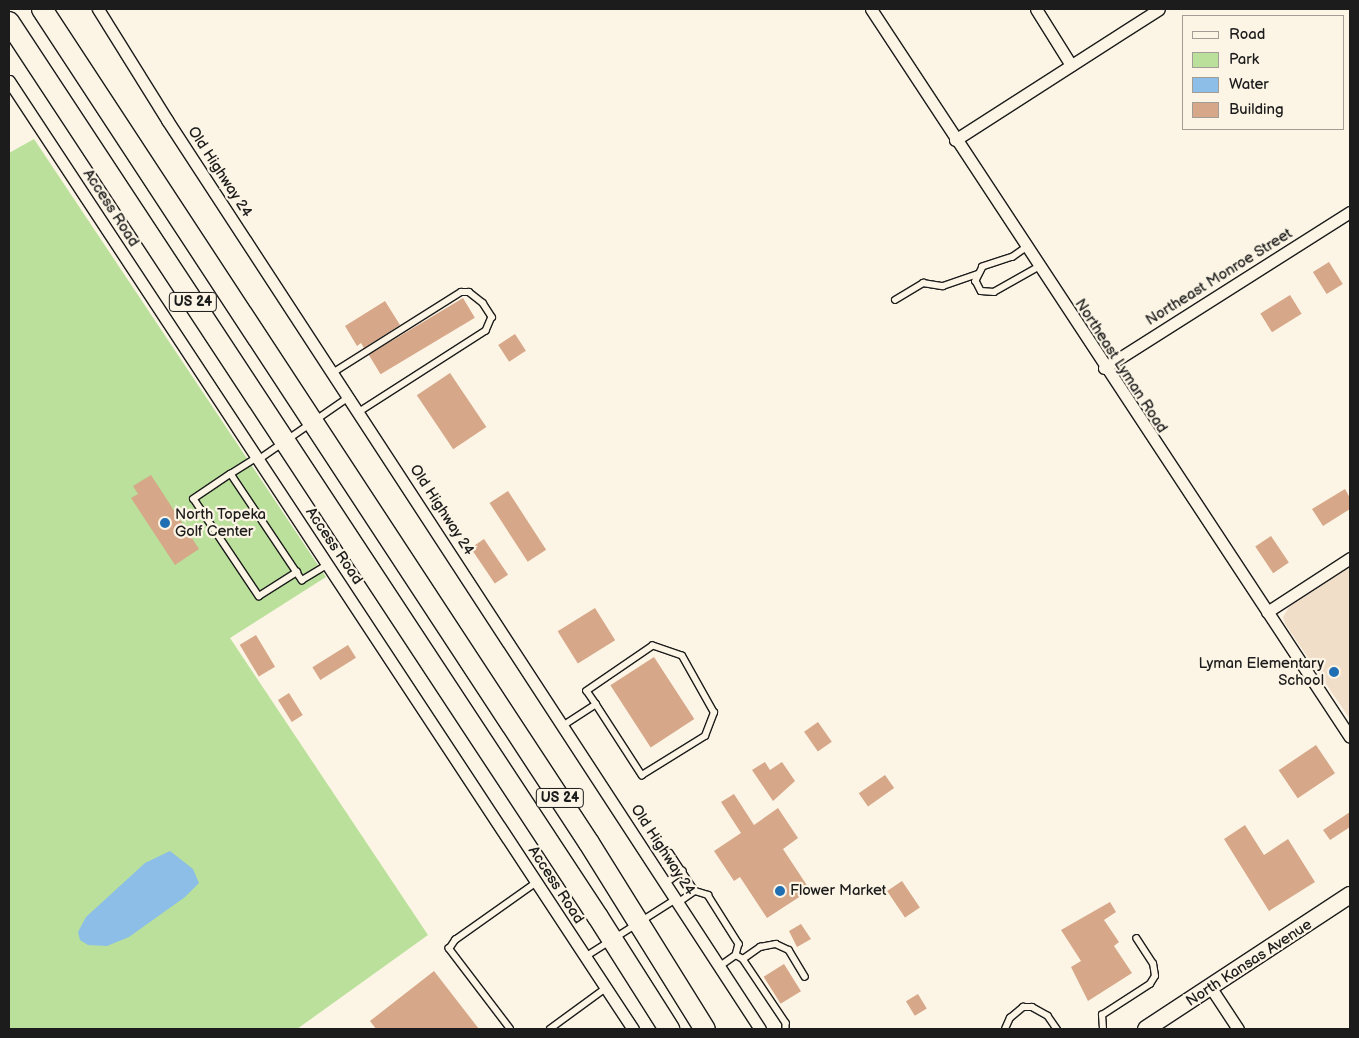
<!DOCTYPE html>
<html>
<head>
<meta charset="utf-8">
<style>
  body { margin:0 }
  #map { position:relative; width:1359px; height:1038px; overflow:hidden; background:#fcf5e5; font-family:"Balsamiq Sans",sans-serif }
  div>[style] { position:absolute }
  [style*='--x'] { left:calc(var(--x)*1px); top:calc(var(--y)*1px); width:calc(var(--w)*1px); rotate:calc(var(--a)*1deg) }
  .built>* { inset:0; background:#f1dec9 }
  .green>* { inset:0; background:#bae09b }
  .water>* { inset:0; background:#8cbee8 }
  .building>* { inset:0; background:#d6a788; transform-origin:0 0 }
  .roads { filter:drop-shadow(1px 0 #1c1c1c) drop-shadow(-1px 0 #1c1c1c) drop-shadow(0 1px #1c1c1c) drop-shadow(0 -1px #1c1c1c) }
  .service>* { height:5.5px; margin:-2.75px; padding:0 2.75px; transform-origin:2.75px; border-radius:2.75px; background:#fcf5e5 }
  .minor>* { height:11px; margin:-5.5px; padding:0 5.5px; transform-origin:5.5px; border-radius:5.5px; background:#fcf5e5 }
  .secondary>* { height:16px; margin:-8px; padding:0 8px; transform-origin:8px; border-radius:8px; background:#fcf5e5 }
  .trunk>* { height:20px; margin:-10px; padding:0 10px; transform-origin:10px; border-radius:10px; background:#fcf5e5 }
  .dots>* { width:14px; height:14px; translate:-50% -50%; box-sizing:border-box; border:2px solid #fcf5e5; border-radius:50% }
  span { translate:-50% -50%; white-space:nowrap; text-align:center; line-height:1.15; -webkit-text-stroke:4.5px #fcf5e5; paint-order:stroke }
  .shield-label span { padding:1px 4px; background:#fcf5e5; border:1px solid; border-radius:4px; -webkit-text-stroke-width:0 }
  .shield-label { font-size:14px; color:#1c1c1c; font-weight:700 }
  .street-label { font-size:15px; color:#1c1c1c }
  .poi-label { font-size:15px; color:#1c1c1c }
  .left { translate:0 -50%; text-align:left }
  .right { translate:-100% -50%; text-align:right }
  .frame { position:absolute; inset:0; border:10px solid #1c1c1c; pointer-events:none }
  .legend { position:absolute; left:1182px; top:15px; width:162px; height:115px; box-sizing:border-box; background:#fcf5e5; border:1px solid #a29e95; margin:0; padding:6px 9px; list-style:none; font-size:15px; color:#1c1c1c }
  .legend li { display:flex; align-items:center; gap:10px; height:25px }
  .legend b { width:25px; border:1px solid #a29e95 }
</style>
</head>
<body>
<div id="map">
  <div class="built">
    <i style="clip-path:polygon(1350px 567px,1350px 719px,1285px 624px,1283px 617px,1289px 607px)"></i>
  </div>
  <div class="green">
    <i style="clip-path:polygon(34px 139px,326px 577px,230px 638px,428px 935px,297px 1029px,9px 1029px,9px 153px)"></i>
  </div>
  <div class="water">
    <i style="clip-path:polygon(170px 851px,193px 869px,199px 883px,185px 897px,129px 937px,107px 946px,88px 945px,80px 940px,78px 932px,86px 917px,145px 863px)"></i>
  </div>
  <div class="building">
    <i style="left:1329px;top:262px;width:26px;height:19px;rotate:58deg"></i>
    <i style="left:1290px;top:295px;width:22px;height:35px;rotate:58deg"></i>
    <i style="left:463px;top:298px;width:23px;height:110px;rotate:59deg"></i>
    <i style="clip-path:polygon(385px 301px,400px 325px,364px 348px,361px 343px,357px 346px,345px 326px)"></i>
    <i style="left:515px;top:334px;width:20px;height:20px;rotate:57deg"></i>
    <i style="left:450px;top:373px;width:65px;height:40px;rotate:56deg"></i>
    <i style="clip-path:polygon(151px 475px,199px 549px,175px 565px,131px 498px,138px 494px,133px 486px)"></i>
    <i style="clip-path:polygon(1345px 489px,1350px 498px,1350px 509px,1323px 526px,1312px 509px)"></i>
    <i style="left:508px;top:491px;width:70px;height:22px;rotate:57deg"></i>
    <i style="left:1271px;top:536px;width:32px;height:19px;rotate:56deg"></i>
    <i style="left:484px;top:539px;width:43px;height:16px;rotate:56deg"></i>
    <i style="left:595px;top:608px;width:38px;height:44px;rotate:58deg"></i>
    <i style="left:256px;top:635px;width:37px;height:19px;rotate:59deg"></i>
    <i style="left:348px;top:645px;width:15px;height:42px;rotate:58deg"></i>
    <i style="left:654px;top:657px;width:74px;height:52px;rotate:57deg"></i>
    <i style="left:289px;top:693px;width:26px;height:13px;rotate:58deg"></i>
    <i style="left:818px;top:722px;width:24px;height:17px;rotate:55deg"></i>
    <i style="left:1316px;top:745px;width:34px;height:45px;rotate:56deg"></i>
    <i style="clip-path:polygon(765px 762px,770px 770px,782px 762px,795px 781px,773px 801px,752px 770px)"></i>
    <i style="left:885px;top:775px;width:16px;height:32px;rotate:55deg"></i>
    <i style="clip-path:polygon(734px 794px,754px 825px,778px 808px,798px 838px,783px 849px,810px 890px,767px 918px,740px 877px,734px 881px,714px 851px,741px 833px,721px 802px)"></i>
    <i style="clip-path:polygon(1350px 812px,1350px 827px,1330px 840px,1323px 830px)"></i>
    <i style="clip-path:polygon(1245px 825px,1264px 855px,1288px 839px,1315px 882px,1269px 911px,1224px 839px)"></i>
    <i style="left:902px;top:881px;width:32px;height:18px;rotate:56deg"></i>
    <i style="clip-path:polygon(1110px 902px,1116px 912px,1104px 920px,1119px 942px,1114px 946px,1132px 973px,1088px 1001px,1071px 967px,1081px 961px,1061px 930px)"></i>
    <i style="clip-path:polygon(801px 924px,811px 939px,797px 947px,789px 931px)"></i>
    <i style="left:784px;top:964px;width:32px;height:24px;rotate:58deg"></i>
    <i style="clip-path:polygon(434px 971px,479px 1029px,376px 1029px,370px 1021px)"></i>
    <i style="left:918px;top:994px;width:17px;height:14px;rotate:59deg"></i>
  </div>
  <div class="roads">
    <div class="service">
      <i style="--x:1026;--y:248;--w:16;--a:145"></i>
      <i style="--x:1013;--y:257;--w:32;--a:162"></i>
      <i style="--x:983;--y:267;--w:16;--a:117"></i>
      <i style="--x:976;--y:281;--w:11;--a:63"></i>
      <i style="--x:981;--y:291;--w:13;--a:4"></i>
      <i style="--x:994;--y:292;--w:51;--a:-29.6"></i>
      <i style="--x:895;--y:300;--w:33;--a:-31"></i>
      <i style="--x:923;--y:283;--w:20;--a:9"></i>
      <i style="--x:943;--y:286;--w:37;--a:-19"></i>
      <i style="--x:334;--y:372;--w:150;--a:-32.2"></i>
      <i style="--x:461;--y:292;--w:8;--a:0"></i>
      <i style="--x:469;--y:292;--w:18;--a:38"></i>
      <i style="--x:483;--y:303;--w:17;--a:57"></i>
      <i style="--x:492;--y:317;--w:15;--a:113"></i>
      <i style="--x:486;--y:331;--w:150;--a:147.3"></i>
      <i style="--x:257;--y:458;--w:31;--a:148"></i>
      <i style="--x:231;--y:474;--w:128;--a:56.2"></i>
      <i style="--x:302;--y:580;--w:31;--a:-31"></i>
      <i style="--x:258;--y:460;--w:111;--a:-34.7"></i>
      <i style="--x:231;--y:474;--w:45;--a:146"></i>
      <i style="--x:194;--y:499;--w:117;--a:56.2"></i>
      <i style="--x:259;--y:596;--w:45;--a:-32.3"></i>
      <i style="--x:564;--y:725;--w:38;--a:-33"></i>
      <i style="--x:596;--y:704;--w:85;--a:57.1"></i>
      <i style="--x:642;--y:775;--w:74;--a:-31.8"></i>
      <i style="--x:705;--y:736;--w:25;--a:-69"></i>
      <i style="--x:714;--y:713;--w:65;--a:-119.3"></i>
      <i style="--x:682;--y:656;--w:31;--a:-161"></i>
      <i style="--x:653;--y:646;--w:80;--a:145.7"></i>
      <i style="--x:587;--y:691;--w:16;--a:55"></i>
      <i style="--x:670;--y:853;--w:45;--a:56.7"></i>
      <i style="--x:667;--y:882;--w:19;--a:-36"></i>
      <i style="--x:679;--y:902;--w:19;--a:-35"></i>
      <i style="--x:695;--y:891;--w:14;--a:17"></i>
      <i style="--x:708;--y:895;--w:58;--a:57.7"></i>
      <i style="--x:739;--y:944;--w:11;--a:105"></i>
      <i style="--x:585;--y:957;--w:108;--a:-32.5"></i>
      <i style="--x:743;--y:959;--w:21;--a:-35"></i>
      <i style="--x:760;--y:947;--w:16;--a:-11"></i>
      <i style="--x:776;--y:944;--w:14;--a:25"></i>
      <i style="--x:789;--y:950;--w:31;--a:59"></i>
      <i style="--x:720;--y:966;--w:19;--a:-35"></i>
      <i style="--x:736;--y:955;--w:8;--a:30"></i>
      <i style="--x:743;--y:959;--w:77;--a:56.1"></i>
      <i style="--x:786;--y:1023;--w:6;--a:90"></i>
      <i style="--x:510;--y:1029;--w:101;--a:-127.3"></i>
      <i style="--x:449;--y:949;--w:11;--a:-56"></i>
      <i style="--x:455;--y:940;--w:100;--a:-35.3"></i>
      <i style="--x:550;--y:1029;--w:69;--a:-36.2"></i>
      <i style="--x:1005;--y:1029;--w:12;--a:-66"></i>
      <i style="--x:1010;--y:1018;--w:17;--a:-40"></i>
      <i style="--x:1023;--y:1007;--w:9;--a:0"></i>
      <i style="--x:1032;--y:1007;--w:18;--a:29"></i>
      <i style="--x:1048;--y:1016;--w:16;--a:55"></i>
      <i style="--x:1103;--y:1029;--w:14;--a:-94"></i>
      <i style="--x:1102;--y:1015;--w:57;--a:-32.9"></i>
      <i style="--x:1150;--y:984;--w:9;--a:-58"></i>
      <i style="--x:1155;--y:976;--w:12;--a:-99"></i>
      <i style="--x:1153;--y:964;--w:30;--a:-123"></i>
    </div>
    <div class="minor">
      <i style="--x:98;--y:9;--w:131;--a:58.1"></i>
      <i style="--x:167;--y:120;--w:1085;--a:56.88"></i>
      <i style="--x:871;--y:9;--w:871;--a:56.66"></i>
      <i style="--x:1036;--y:9;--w:66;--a:58"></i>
      <i style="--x:9;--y:81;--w:1135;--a:56.65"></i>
      <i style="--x:955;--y:140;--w:242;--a:-32.7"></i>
      <i style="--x:1104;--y:368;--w:291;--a:-32.4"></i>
      <i style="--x:1267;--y:612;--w:99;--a:-33"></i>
      <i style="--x:1211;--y:988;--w:49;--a:56.6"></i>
    </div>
    <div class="secondary">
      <i style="--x:1146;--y:1029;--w:244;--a:-33.3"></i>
    </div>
    <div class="trunk">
      <i style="--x:42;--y:9;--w:997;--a:56.74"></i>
      <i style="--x:589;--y:843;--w:219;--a:58.1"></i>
      <i style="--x:9;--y:22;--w:1071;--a:56.65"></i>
      <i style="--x:598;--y:917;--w:133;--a:57.6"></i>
    </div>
  </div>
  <div class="dots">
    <i style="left:165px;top:523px;background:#1f6fb2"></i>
    <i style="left:1334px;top:672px;background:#1f6fb2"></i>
    <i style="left:780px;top:891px;background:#1f6fb2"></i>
  </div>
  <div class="shield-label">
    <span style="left:193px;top:302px">US 24</span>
    <span style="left:560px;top:798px">US 24</span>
  </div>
  <div class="street-label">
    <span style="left:220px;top:172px;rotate:57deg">Old Highway 24</span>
    <span style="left:111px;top:208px;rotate:57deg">Access Road</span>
    <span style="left:1219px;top:277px;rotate:-32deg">Northeast Monroe Street</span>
    <span style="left:1121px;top:366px;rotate:57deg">Northeast Lyman Road</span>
    <span style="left:442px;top:510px;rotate:57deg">Old Highway 24</span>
    <span style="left:334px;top:546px;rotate:56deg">Access Road</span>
    <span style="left:663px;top:850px;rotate:57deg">Old Highway 24</span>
    <span style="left:556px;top:885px;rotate:57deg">Access Road</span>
    <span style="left:1249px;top:963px;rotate:-33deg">North Kansas Avenue</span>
  </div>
  <div class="poi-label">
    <span class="left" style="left:175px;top:523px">North Topeka<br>Golf Center</span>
    <span class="right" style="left:1324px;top:672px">Lyman Elementary<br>School</span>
    <span class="left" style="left:790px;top:891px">Flower Market</span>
  </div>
  <div class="frame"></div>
  <ul class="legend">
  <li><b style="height:6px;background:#fcf5e5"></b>Road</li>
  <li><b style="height:14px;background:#bae09b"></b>Park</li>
  <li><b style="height:14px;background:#8cbee8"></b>Water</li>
  <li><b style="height:14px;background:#d6a788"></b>Building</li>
  </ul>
</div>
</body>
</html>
